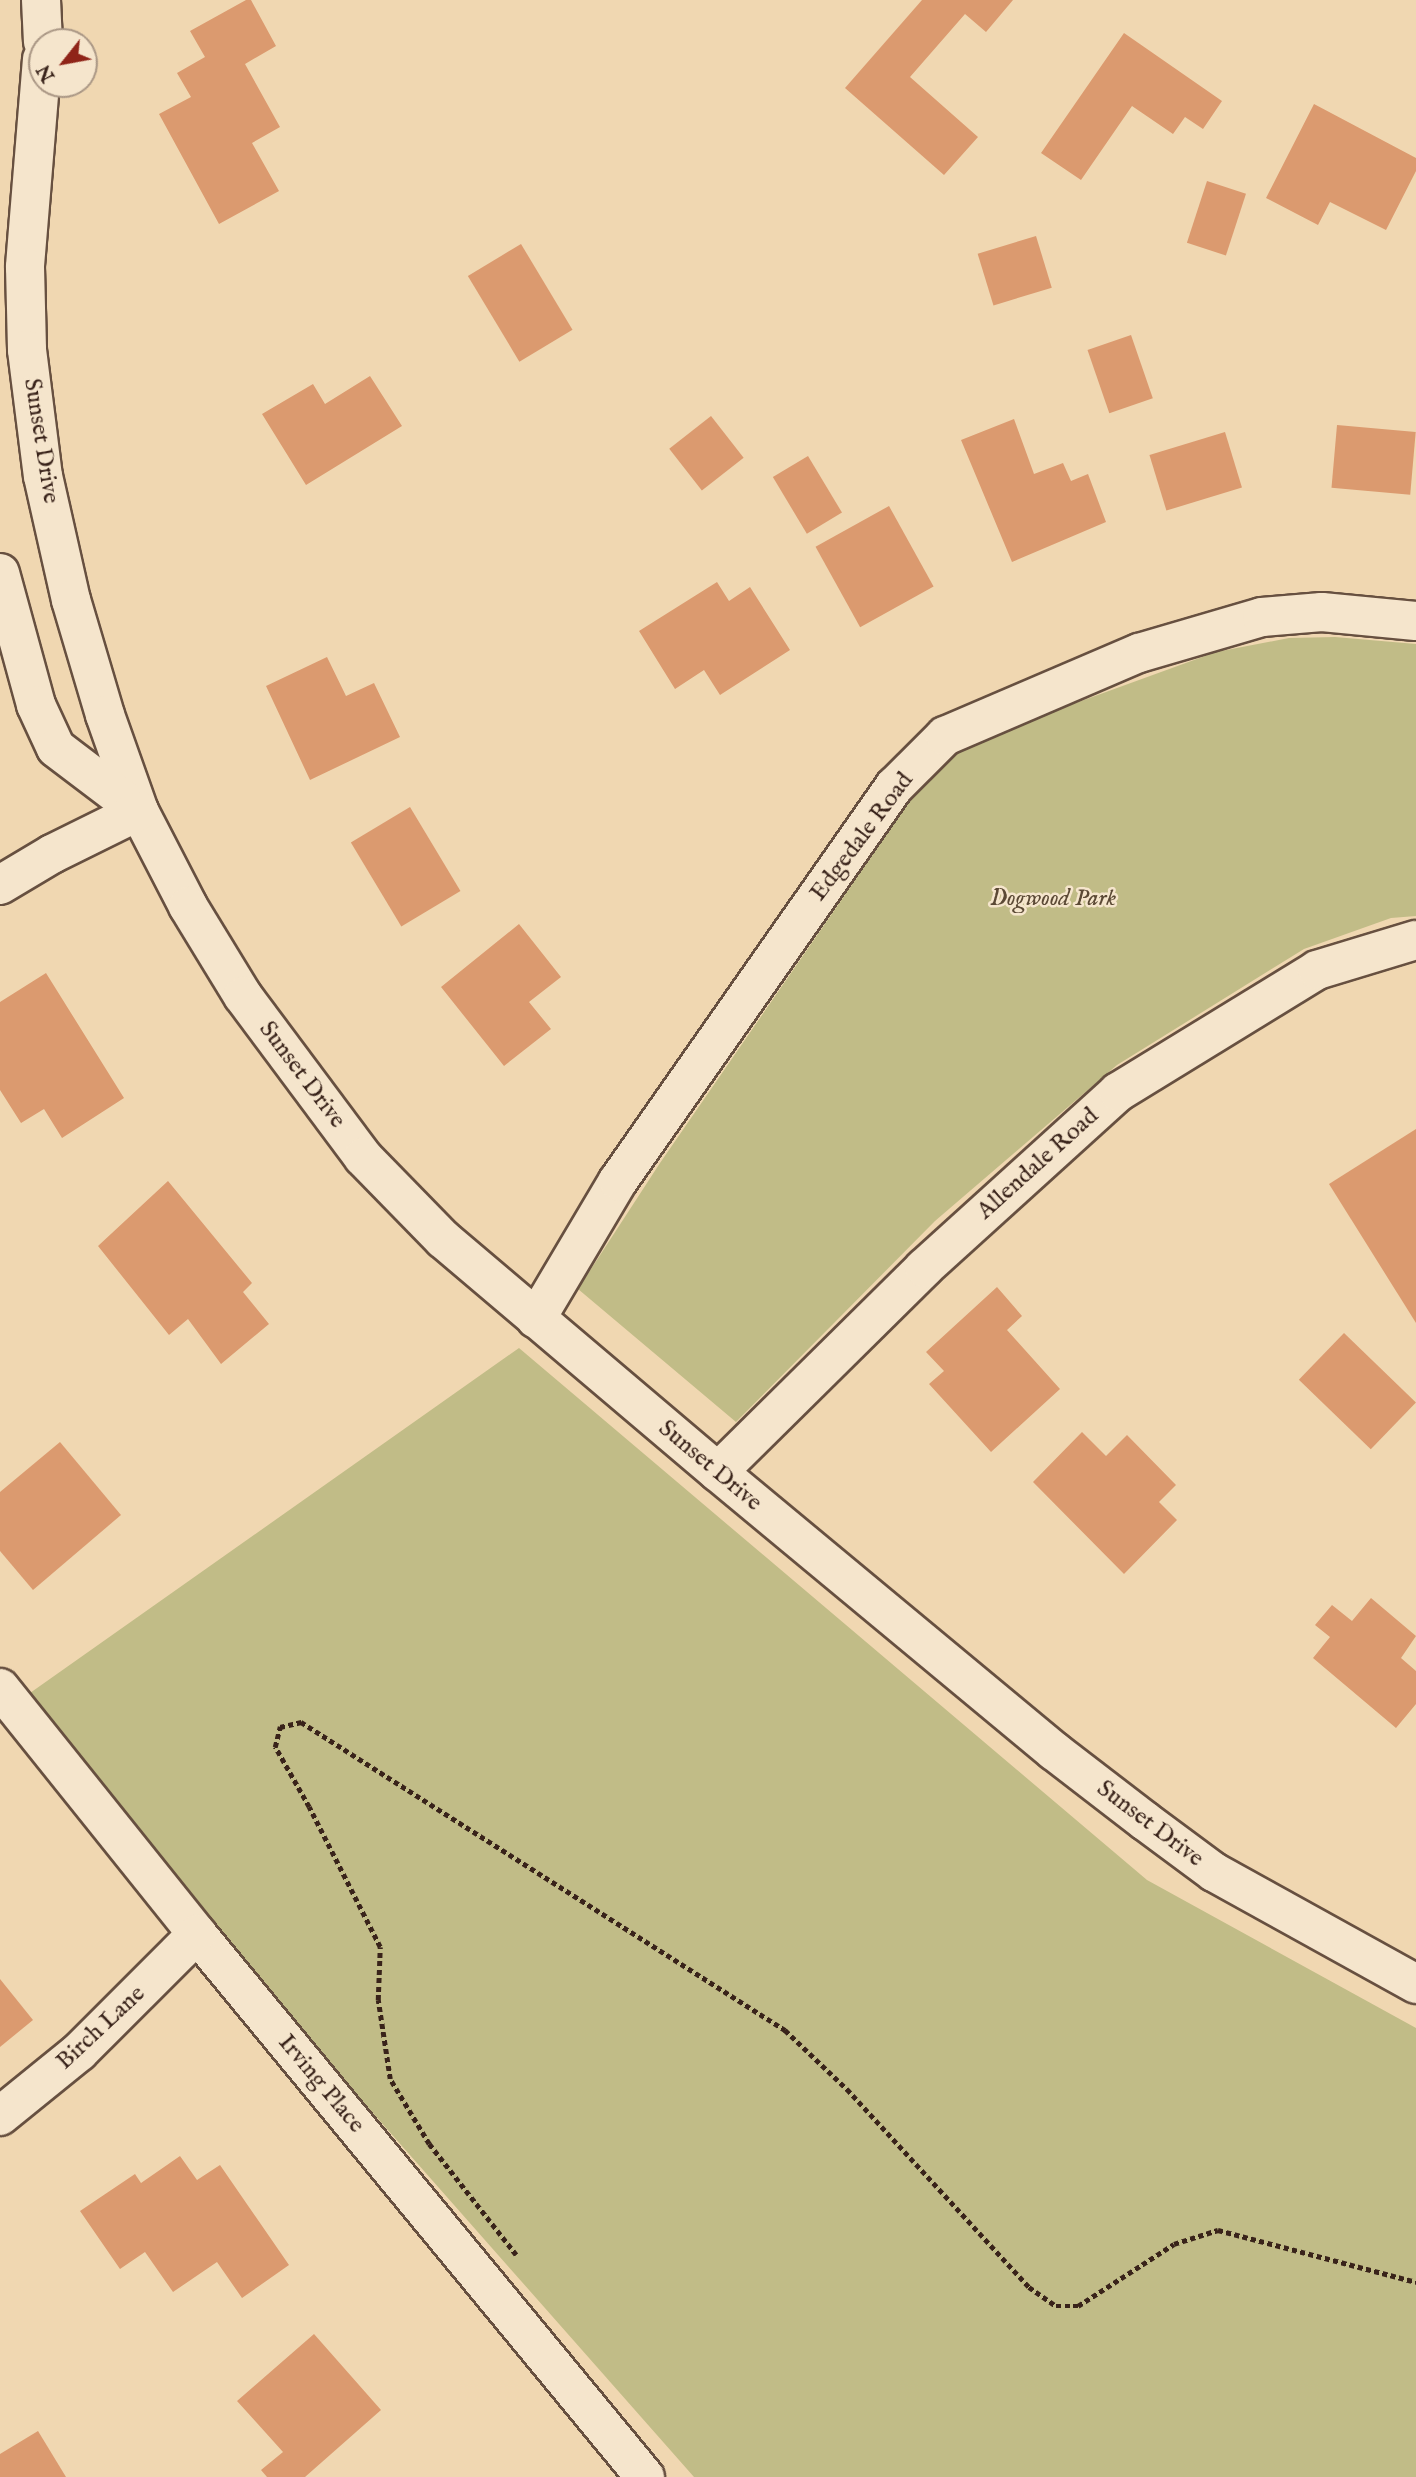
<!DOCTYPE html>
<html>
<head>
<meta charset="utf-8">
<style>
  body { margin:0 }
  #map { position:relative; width:1416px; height:2477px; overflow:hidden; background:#f0d7b1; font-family:"IM FELL English",serif }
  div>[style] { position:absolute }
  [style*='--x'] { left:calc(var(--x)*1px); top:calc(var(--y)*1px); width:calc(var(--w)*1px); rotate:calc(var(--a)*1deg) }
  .green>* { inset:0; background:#c1bc87 }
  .building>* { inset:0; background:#db9a6f; transform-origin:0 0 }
  .path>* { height:4.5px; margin-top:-2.25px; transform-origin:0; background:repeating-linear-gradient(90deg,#39231a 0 5px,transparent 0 8.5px) }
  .roads { filter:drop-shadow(2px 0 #675040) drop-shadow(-2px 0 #675040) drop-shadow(0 2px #675040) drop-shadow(0 -2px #675040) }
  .minor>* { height:38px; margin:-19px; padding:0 19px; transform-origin:19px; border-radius:19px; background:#f5e5cc }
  span { translate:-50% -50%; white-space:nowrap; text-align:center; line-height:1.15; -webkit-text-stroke:5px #f5e5cc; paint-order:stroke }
  .street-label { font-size:24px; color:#39231a }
  .park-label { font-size:24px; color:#5b4935; font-style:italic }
  .north { position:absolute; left:28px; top:28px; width:70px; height:70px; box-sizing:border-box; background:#f5e5cc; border:2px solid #aa9785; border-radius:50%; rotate:239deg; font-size:19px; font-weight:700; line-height:28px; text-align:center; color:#39231a }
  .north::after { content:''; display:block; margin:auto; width:24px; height:32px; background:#8f2418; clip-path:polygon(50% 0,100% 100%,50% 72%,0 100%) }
</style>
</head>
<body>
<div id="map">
  <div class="green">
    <i style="clip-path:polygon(1335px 637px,1416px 644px,1416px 916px,1391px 918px,1304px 949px,1117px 1065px,935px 1221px,736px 1422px,578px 1289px,660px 1163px,929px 773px,966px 748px,1015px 725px,1216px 652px,1289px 638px)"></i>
    <i style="clip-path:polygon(519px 1348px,1147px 1880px,1416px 2028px,1416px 2477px,694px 2477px,13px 1705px)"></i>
  </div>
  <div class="building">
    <i style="clip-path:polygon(246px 0,251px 0,276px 46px,245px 64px,280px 127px,252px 143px,279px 191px,219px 224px,159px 114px,191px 97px,177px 73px,205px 57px,190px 31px)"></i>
    <i style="clip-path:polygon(922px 0,1013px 0,986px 32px,965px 14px,910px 77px,978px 137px,944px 175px,845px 88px)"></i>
    <i style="clip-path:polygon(1124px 33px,1222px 101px,1203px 129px,1185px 117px,1173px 134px,1132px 106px,1081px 180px,1041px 153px)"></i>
    <i style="clip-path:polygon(1314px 104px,1416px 158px,1416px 171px,1386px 230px,1330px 202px,1318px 225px,1266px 198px)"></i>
    <i style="left:1207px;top:181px;width:41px;height:65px;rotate:18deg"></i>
    <i style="left:1036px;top:236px;width:54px;height:61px;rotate:73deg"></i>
    <i style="left:521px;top:244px;width:100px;height:62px;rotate:59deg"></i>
    <i style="left:1131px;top:335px;width:67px;height:46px;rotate:71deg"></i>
    <i style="clip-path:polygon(370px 376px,402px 426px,306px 485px,262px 414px,313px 384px,325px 404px)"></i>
    <i style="left:711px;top:416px;width:53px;height:53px;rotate:52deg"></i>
    <i style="clip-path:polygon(1014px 419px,1034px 474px,1063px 463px,1071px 481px,1088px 474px,1106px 522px,1012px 562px,961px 440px)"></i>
    <i style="left:1337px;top:425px;width:79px;height:63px;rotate:5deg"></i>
    <i style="left:1225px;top:432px;width:58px;height:79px;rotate:73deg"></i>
    <i style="left:808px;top:456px;width:66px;height:41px;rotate:59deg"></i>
    <i style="left:889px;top:506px;width:92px;height:84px;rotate:61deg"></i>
    <i style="clip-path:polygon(717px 582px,729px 601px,750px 587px,790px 650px,720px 695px,704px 670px,675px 689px,639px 631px)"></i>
    <i style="clip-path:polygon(327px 657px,346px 696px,374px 683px,400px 737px,310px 780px,266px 686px)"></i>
    <i style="left:410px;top:807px;width:98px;height:69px;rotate:59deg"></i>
    <i style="clip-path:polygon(519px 924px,561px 977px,529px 1002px,551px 1029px,504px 1066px,441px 987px)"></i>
    <i style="clip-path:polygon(46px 973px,124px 1098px,62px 1138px,44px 1109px,21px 1123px,0 1090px,0 1002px)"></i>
    <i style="clip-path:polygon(1416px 1129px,1416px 1323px,1329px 1184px)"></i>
    <i style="clip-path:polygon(168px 1181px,252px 1283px,243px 1292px,269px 1324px,221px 1364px,188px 1319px,169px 1335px,98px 1246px)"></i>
    <i style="clip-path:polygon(997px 1287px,1022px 1316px,1007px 1330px,1060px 1389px,991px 1452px,929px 1384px,944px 1371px,926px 1352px)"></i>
    <i style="left:1344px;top:1333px;width:100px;height:65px;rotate:44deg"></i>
    <i style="clip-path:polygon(1082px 1432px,1106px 1456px,1127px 1435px,1176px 1485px,1159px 1502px,1177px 1520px,1124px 1574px,1033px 1482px)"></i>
    <i style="clip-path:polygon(60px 1442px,121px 1515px,33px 1590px,0 1551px,0 1492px)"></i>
    <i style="clip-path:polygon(1371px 1598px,1416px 1636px,1401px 1658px,1416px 1671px,1416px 1704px,1396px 1728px,1313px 1658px,1330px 1637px,1315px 1625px,1332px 1605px,1352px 1621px)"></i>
    <i style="clip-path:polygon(0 1979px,33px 2020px,0 2047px)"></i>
    <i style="clip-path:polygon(180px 2156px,197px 2180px,220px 2165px,289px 2265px,242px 2298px,217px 2262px,173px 2292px,145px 2252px,120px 2269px,80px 2211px,135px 2174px,141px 2183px)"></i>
    <i style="clip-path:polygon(314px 2334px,381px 2410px,305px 2477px,267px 2477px,261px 2470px,283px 2452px,237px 2401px)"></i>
    <i style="clip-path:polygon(38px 2431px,66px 2477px,0 2477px,0 2454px)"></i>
  </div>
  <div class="path">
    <i style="--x:516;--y:2255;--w:141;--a:-128.1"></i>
    <i style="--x:429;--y:2144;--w:76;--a:-121"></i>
    <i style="--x:390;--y:2079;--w:80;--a:-98.6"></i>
    <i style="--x:378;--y:2000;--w:53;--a:-87.8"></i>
    <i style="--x:380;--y:1947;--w:157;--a:-116.9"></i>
    <i style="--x:309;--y:1807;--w:69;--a:-119.5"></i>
    <i style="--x:275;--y:1747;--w:21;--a:-76"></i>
    <i style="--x:280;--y:1727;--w:22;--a:-13"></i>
    <i style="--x:301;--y:1722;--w:574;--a:32.47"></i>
    <i style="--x:785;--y:2030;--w:86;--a:43.6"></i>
    <i style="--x:847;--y:2089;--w:269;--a:47.4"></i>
    <i style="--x:1029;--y:2287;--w:33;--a:35"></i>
    <i style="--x:1056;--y:2306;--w:22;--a:0"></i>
    <i style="--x:1078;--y:2306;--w:114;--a:-32.9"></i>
    <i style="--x:1174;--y:2244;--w:46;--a:-17.7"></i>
    <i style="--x:1218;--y:2230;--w:205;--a:14.7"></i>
  </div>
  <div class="roads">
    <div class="minor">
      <i style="--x:41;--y:0;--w:42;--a:87.3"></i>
      <i style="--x:42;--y:59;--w:209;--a:94.7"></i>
      <i style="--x:25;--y:267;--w:83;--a:88.6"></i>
      <i style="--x:27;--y:350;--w:127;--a:82.8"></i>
      <i style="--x:43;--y:476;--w:127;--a:77.3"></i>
      <i style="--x:71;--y:600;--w:120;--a:73.5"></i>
      <i style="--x:105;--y:715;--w:102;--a:70.5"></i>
      <i style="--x:139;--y:811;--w:107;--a:62.7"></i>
      <i style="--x:188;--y:906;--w:105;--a:58.6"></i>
      <i style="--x:243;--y:996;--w:201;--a:53.3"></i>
      <i style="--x:363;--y:1157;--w:115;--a:45.7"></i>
      <i style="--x:443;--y:1239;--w:360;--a:40.3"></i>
      <i style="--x:718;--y:1472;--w:437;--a:39.7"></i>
      <i style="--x:1054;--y:1751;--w:115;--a:37.6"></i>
      <i style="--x:1145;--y:1821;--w:86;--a:36.5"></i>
      <i style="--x:1214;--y:1872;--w:231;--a:29"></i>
      <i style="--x:0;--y:573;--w:137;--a:74.7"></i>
      <i style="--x:36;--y:705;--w:47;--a:65.1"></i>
      <i style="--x:56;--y:748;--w:104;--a:37.2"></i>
      <i style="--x:0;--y:885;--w:61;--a:-30.8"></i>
      <i style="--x:52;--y:854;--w:97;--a:-26.3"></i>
      <i style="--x:536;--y:1319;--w:161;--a:-59.3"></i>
      <i style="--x:618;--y:1181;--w:482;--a:-55"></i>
      <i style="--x:895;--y:786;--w:71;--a:-45"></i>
      <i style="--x:945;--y:736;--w:211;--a:-23.2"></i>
      <i style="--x:1139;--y:653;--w:128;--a:-16.3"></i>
      <i style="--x:1262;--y:617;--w:60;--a:-4.8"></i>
      <i style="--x:1322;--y:612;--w:94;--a:5.5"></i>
      <i style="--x:718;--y:1472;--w:290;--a:-44.7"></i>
      <i style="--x:924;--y:1268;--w:262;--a:-42.2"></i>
      <i style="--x:1118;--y:1092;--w:233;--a:-31.5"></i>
      <i style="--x:1317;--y:970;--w:103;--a:-16.9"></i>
      <i style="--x:0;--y:1688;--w:315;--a:51.3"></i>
      <i style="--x:197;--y:1934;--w:704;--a:50.48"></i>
      <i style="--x:0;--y:2116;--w:102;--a:-39"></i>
      <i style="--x:79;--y:2052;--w:167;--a:-45"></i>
    </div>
  </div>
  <div class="street-label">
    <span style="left:41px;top:441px;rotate:81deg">Sunset Drive</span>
    <span style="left:862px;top:837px;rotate:-53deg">Edgedale Road</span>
    <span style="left:302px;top:1075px;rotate:53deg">Sunset Drive</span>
    <span style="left:1038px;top:1164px;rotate:-42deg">Allendale Road</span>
    <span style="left:710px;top:1466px;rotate:40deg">Sunset Drive</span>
    <span style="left:1150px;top:1824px;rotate:37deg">Sunset Drive</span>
    <span style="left:101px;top:2028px;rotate:-43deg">Birch Lane</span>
    <span style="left:321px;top:2084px;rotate:50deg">Irving Place</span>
  </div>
  <div class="park-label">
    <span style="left:1053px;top:899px">Dogwood Park</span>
  </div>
  <div class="north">N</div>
</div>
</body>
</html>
